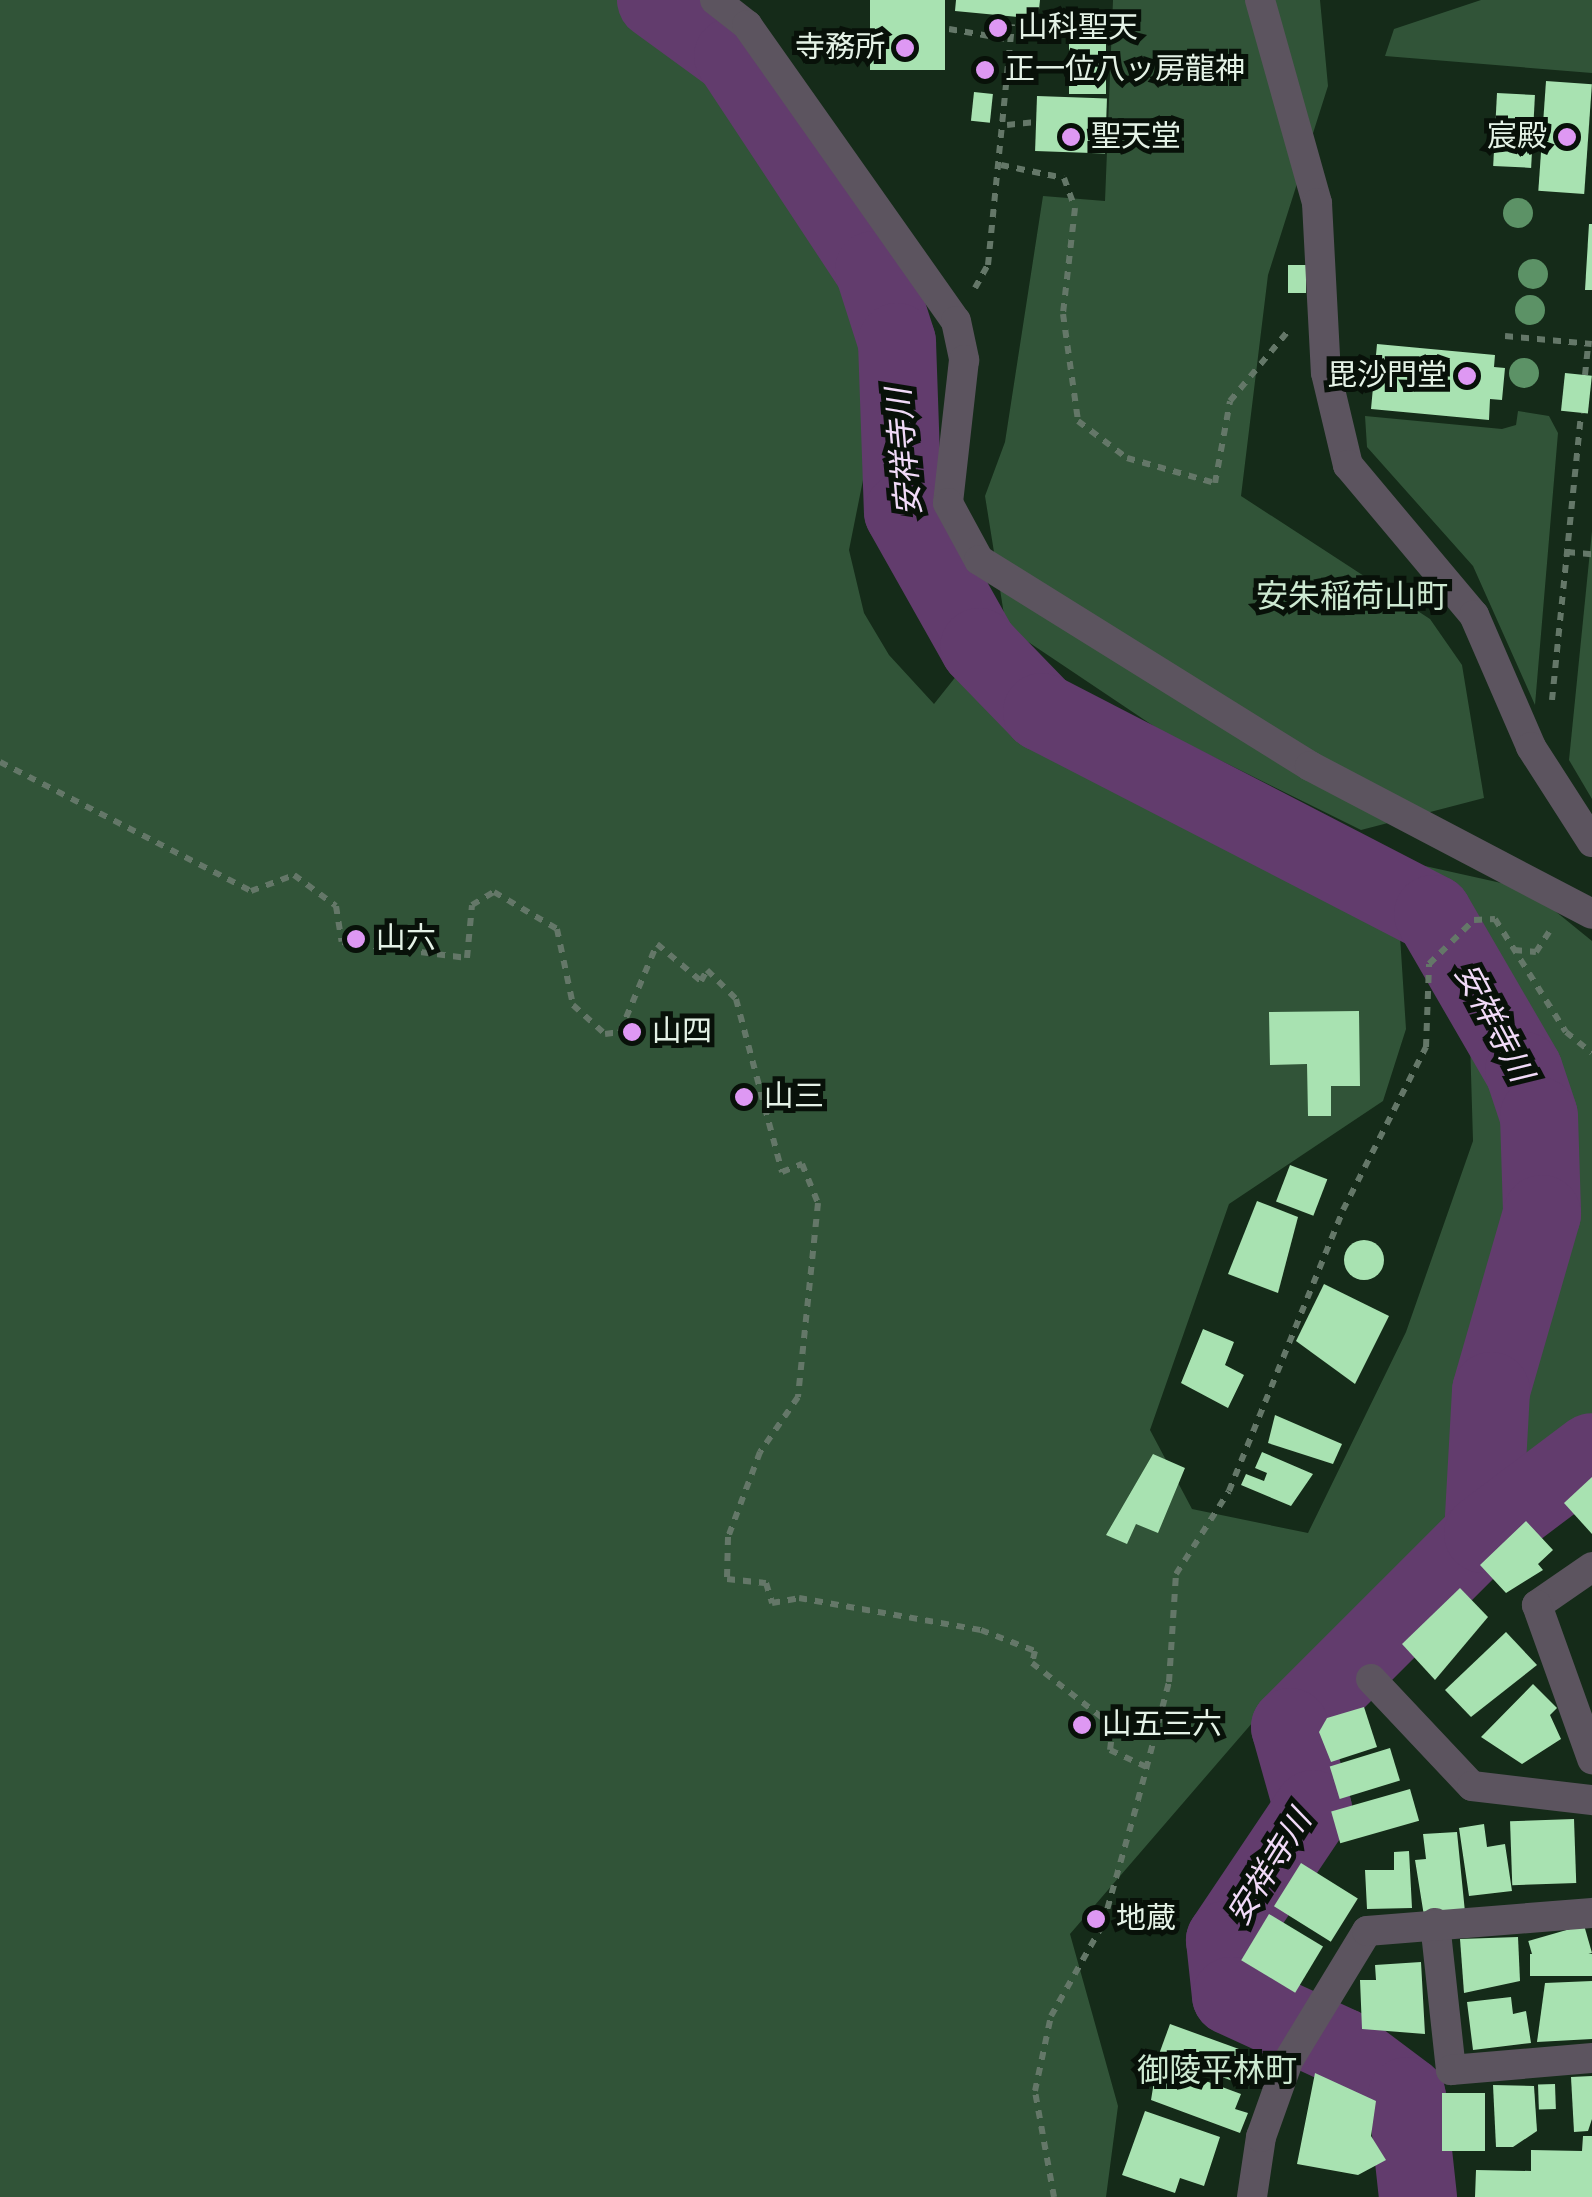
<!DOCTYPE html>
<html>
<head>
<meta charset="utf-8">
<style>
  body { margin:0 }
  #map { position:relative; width:1592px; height:2197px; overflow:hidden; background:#152b19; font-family:"Alegreya Sans","Noto Sans JP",sans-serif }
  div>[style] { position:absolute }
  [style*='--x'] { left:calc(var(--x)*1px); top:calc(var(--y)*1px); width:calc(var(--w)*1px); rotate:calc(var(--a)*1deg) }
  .green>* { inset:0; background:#315438 }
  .river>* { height:78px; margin:-39px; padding:0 39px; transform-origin:39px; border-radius:39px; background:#623c6d }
  .building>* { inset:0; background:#a8e2b1; transform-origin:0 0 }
  .round { border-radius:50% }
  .path>* { height:6px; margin-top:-3px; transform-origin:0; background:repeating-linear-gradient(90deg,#647768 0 8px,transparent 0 16px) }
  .minor>* { height:30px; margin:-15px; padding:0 15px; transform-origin:15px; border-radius:15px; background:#5c545f }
  .trees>* { width:30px; height:30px; margin:-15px; border-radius:50%; background:#5c9266 }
  .dots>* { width:28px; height:28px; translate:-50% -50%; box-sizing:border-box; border:5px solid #081109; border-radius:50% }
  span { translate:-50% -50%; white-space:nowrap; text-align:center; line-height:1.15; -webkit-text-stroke:10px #081109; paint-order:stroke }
  .poi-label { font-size:30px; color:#e4f2e6 }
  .left { translate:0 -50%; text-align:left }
  .right { translate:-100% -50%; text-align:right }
  .water-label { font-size:32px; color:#f1daf8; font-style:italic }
  .neighbourhood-label { font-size:32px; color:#cde9d1 }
</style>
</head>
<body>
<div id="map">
  <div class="green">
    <i style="clip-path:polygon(0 0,621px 0,697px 46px,869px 295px,883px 380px,849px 550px,864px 613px,889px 655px,934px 704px,965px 665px,1085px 775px,1400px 936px,1406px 1029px,1383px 1101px,1229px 1204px,1150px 1430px,1192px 1509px,1308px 1533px,1406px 1332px,1473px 1141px,1467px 940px,1389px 858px,1528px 889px,1592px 941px,1592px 1431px,1580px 1450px,1452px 1534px,1309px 1657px,1070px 1934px,1118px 2106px,1106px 2197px,0 2197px)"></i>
    <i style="clip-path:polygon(1113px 0,1320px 0,1328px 86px,1268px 275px,1241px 496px,1430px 619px,1462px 665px,1484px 798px,1361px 830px,1161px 731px,1006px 627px,985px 496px,1005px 442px,1043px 196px,1105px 201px)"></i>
    <i style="clip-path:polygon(1481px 0,1592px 0,1592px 73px,1385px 56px,1394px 29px)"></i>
    <i style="clip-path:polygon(1518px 411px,1549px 416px,1558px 433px,1535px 705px,1473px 566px,1367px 447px,1365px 416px,1502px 429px,1516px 425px)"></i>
    <i style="clip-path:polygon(1592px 531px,1592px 799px,1569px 760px)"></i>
  </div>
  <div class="river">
    <i style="--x:656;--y:0;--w:95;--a:36"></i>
    <i style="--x:733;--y:56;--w:256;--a:56.6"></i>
    <i style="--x:874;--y:270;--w:76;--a:72.3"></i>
    <i style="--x:897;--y:342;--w:170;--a:88"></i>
    <i style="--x:903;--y:512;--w:155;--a:60.6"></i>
    <i style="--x:979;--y:647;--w:91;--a:45.9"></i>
    <i style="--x:1042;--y:712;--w:440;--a:27.3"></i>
    <i style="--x:1433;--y:914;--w:181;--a:59.9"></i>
    <i style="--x:1524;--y:1071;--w:47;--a:71.6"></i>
    <i style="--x:1539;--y:1116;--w:98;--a:88.2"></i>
    <i style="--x:1542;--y:1214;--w:184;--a:106.1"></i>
    <i style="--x:1491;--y:1391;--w:143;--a:93.2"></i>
    <i style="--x:1483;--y:1534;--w:273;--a:135"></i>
    <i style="--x:1290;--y:1727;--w:85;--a:74.3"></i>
    <i style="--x:1313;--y:1809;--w:158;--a:123.9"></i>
    <i style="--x:1225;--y:1940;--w:56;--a:83.9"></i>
    <i style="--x:1231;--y:1996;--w:122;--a:24.7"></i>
    <i style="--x:1342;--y:2047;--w:81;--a:37"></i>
    <i style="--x:1407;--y:2096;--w:102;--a:83.8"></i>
    <i style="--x:1483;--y:1534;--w:136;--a:-37"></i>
  </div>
  <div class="building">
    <i style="left:870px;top:0;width:75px;height:70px"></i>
    <i style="clip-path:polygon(956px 0,1040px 0,1038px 19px,955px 11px)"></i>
    <i style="left:1069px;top:19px;width:37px;height:75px"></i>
    <i style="left:1546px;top:81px;width:46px;height:110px;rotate:4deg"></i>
    <i style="left:974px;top:92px;width:19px;height:29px;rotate:6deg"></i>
    <i style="left:1497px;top:93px;width:38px;height:73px;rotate:3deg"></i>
    <i style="left:1037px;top:96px;width:70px;height:55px;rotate:2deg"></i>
    <i style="clip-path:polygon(1589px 224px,1592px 224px,1592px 290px,1585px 290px)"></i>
    <i style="left:1288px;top:265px;width:18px;height:28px"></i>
    <i style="clip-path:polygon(1377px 344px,1495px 355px,1494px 367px,1505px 368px,1502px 400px,1490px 399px,1489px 420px,1371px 409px)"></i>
    <i style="left:1565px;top:373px;width:27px;height:38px;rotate:6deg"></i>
    <i style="clip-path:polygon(1359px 1011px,1360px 1086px,1331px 1086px,1331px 1116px,1308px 1116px,1307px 1064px,1270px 1065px,1269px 1012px)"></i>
    <i style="left:1290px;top:1165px;width:40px;height:39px;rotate:21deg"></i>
    <i style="clip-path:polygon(1257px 1201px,1298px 1217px,1278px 1293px,1228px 1274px)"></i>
    <i class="round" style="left:1344px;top:1240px;width:40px;height:40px"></i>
    <i style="clip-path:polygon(1324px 1284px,1389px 1316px,1355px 1384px,1296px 1341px)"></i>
    <i style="clip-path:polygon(1203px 1329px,1234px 1342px,1225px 1365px,1244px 1375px,1228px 1408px,1181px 1383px)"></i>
    <i style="clip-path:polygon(1275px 1415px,1342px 1444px,1333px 1464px,1268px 1443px)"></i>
    <i style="clip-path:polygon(1262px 1452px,1313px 1474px,1291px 1506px,1241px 1485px,1246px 1474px,1264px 1481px,1267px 1473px,1255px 1468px)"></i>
    <i style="clip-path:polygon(1153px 1454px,1185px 1468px,1158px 1533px,1136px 1524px,1127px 1544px,1106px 1535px)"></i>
    <i style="clip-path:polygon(1592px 1477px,1592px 1534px,1564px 1503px)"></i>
    <i style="clip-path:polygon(1526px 1521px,1553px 1550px,1538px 1564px,1543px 1570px,1506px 1593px,1480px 1565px)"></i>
    <i style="clip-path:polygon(1460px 1588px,1488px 1617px,1435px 1680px,1402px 1644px)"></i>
    <i style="clip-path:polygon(1506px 1632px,1537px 1665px,1471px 1717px,1445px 1690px)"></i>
    <i style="clip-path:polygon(1533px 1684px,1557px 1708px,1550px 1715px,1561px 1739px,1522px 1764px,1481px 1737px)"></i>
    <i style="clip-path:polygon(1364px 1707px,1377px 1747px,1331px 1762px,1319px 1732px,1327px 1718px)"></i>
    <i style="left:1390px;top:1748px;width:34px;height:63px;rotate:73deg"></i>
    <i style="left:1410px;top:1789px;width:33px;height:82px;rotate:74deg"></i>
    <i style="left:1574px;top:1819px;width:64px;height:64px;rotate:88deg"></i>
    <i style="clip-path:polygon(1484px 1824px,1487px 1847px,1505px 1844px,1512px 1891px,1469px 1896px,1459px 1828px)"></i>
    <i style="clip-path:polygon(1457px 1832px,1465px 1912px,1424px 1916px,1415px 1860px,1426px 1859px,1423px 1834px)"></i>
    <i style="clip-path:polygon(1409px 1851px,1412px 1908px,1367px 1909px,1365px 1870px,1394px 1870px,1394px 1852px)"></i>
    <i style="left:1301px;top:1863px;width:67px;height:51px;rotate:32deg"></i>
    <i style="left:1269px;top:1914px;width:63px;height:54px;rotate:31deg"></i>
    <i style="left:1584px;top:1925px;width:29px;height:58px;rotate:74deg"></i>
    <i style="clip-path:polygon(1518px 1937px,1520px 1981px,1464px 1993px,1460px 1939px)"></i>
    <i style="left:1592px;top:1954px;width:22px;height:62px;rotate:90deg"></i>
    <i style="clip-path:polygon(1421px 1962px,1425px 2034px,1362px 2029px,1360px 1980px,1376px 1980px,1375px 1965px)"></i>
    <i style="clip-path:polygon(1592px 1981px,1592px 2039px,1537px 2042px,1545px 1983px)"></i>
    <i style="clip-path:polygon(1511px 1997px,1513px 2014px,1526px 2011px,1531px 2043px,1473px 2050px,1467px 2002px)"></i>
    <i style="left:1170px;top:2024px;width:77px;height:32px;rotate:20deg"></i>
    <i style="clip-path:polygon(1157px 2063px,1241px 2094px,1235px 2109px,1248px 2113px,1240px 2133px,1151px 2100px)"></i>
    <i style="clip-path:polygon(1315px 2073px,1376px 2101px,1371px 2136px,1386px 2160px,1358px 2175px,1297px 2164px)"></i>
    <i style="clip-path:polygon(1592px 2076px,1592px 2119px,1588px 2131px,1574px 2132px,1571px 2077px)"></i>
    <i style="left:1555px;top:2084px;width:25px;height:17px;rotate:88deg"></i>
    <i style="clip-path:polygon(1493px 2085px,1534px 2086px,1537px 2131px,1513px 2147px,1496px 2147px)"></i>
    <i style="left:1442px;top:2093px;width:43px;height:58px"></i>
    <i style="clip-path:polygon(1145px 2111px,1220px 2137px,1204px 2186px,1180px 2178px,1175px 2193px,1122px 2175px)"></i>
    <i style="clip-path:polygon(1583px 2136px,1592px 2136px,1592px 2197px,1475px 2197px,1476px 2170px,1531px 2171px,1531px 2150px,1582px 2151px)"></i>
  </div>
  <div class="path">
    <i style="--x:949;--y:29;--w:64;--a:9.9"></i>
    <i style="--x:1007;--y:125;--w:29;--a:-6"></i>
    <i style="--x:1001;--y:165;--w:64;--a:11.7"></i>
    <i style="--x:1064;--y:178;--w:32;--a:70"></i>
    <i style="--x:1075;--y:208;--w:107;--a:96.5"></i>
    <i style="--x:1063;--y:314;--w:108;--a:82"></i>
    <i style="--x:1078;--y:421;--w:61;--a:37.1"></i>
    <i style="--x:1127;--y:458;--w:91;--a:15.9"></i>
    <i style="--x:1215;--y:483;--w:83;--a:-79.6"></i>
    <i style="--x:1230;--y:401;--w:92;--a:-50.3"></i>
    <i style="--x:975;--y:288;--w:26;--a:-61"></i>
    <i style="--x:988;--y:265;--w:242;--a:-84.3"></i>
    <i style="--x:1505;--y:336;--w:87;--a:5.3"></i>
    <i style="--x:1585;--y:375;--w:31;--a:-84"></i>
    <i style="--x:1567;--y:552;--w:25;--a:5"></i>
    <i style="--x:1552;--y:700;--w:288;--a:-84.2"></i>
    <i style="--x:0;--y:762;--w:282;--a:27.2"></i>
    <i style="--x:251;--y:891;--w:46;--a:-20.4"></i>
    <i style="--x:294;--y:875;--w:52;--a:36.4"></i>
    <i style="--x:336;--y:906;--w:36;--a:81"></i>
    <i style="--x:342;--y:942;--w:126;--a:7.3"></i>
    <i style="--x:467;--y:958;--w:53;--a:-84.6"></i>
    <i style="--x:472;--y:905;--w:26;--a:-31"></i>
    <i style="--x:494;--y:892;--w:73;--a:30.4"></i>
    <i style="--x:557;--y:929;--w:78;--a:78.1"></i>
    <i style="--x:573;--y:1005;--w:43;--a:42.2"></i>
    <i style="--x:605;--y:1034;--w:15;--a:-8"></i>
    <i style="--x:620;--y:1032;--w:95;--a:-67.2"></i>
    <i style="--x:657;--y:944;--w:57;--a:40.1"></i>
    <i style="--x:701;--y:981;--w:13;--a:-61"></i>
    <i style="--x:707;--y:970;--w:41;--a:45"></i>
    <i style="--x:736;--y:999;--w:179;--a:75.1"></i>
    <i style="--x:782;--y:1172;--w:22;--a:-22"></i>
    <i style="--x:802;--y:1164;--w:42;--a:67.7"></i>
    <i style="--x:818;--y:1203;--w:195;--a:95.9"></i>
    <i style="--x:798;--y:1397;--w:67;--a:124.6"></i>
    <i style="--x:760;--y:1452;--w:91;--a:110.6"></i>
    <i style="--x:728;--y:1537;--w:42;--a:91.4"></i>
    <i style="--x:727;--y:1579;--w:39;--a:6"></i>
    <i style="--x:766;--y:1583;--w:21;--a:73"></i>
    <i style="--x:772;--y:1603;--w:27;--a:-10"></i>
    <i style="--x:799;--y:1598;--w:185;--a:10"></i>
    <i style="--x:981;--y:1630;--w:58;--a:21.3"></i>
    <i style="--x:1035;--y:1651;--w:12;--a:104"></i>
    <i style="--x:1032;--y:1663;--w:103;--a:37.9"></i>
    <i style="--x:1113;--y:1726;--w:24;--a:97"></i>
    <i style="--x:1110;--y:1750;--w:40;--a:25"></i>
    <i style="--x:1514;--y:950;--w:22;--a:5"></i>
    <i style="--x:1536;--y:952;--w:24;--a:-57"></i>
    <i style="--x:1054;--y:2197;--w:108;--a:-100.2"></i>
    <i style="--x:1035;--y:2091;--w:77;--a:-78"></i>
    <i style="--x:1051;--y:2016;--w:106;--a:-60.5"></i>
    <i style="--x:1103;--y:1924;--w:129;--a:-74.2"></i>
    <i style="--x:1138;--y:1800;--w:122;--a:-75.3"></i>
    <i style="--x:1169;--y:1682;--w:108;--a:-86.3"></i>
    <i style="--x:1176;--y:1574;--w:98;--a:-57.4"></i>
    <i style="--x:1229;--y:1491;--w:303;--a:-67.9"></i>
    <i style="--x:1343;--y:1210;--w:183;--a:-63"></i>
    <i style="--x:1426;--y:1047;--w:83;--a:-87.9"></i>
    <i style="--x:1429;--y:964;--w:63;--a:-44.4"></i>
    <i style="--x:1474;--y:920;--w:21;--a:-3"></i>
    <i style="--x:1495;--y:919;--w:133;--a:57.9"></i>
    <i style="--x:1566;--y:1032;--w:33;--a:39"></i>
  </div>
  <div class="minor">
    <i style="--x:715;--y:0;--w:41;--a:38"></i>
    <i style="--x:747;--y:25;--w:362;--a:54.8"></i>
    <i style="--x:956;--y:321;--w:40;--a:78"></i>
    <i style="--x:964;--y:360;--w:144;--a:96.4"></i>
    <i style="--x:948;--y:503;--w:65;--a:61.5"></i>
    <i style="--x:979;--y:560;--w:390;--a:31.9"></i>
    <i style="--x:1310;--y:766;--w:318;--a:27.7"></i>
    <i style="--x:1260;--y:0;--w:211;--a:74.3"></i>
    <i style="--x:1317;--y:203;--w:170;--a:87"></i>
    <i style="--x:1326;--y:373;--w:95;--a:76.6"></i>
    <i style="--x:1348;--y:465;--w:196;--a:50"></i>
    <i style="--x:1474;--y:615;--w:144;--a:66.6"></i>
    <i style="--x:1531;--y:747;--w:113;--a:57.3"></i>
    <i style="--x:1592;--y:1567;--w:67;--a:145.4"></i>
    <i style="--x:1537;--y:1605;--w:164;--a:70.3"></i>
    <i style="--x:1371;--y:1679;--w:147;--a:46.7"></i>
    <i style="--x:1472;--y:1786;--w:121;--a:6.7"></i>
    <i style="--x:1435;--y:1923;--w:148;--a:83.8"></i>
    <i style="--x:1451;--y:2070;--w:142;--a:-4.9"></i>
    <i style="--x:1252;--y:2197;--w:61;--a:-81.5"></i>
    <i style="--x:1261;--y:2137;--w:81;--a:-70.4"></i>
    <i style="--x:1288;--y:2061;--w:152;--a:-58.7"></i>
    <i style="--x:1367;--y:1931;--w:226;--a:-4.6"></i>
  </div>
  <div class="trees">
    <i style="left:1518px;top:213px"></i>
    <i style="left:1533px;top:274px"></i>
    <i style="left:1530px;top:310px"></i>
    <i style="left:1524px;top:373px"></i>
  </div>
  <div class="dots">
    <i style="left:998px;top:28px;background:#de98f3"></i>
    <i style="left:905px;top:48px;background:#de98f3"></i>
    <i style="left:985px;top:70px;background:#de98f3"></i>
    <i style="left:1071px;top:137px;background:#de98f3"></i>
    <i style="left:1567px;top:137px;background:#de98f3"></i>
    <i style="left:1467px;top:376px;background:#de98f3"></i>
    <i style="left:356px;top:939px;background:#de98f3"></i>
    <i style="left:632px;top:1032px;background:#de98f3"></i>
    <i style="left:744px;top:1097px;background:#de98f3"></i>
    <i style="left:1082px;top:1725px;background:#de98f3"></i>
    <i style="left:1096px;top:1919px;background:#de98f3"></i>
  </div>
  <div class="poi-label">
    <span class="left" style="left:1018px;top:28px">山科聖天</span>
    <span class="right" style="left:885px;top:48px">寺務所</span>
    <span class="left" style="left:1005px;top:70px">正一位八ッ房龍神</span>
    <span class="left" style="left:1091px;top:137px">聖天堂</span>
    <span class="right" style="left:1547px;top:137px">宸殿</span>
    <span class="right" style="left:1447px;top:376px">毘沙門堂</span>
    <span class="left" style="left:376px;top:939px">山六</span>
    <span class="left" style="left:652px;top:1032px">山四</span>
    <span class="left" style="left:764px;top:1097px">山三</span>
    <span class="left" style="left:1102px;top:1725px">山五三六</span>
    <span class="left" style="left:1116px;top:1919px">地蔵</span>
  </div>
  <div class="water-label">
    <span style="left:905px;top:452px;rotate:-95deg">安祥寺川</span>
    <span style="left:1493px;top:1023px;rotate:62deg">安祥寺川</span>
    <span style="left:1270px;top:1868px;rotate:-58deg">安祥寺川</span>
  </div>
  <div class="neighbourhood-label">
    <span style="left:1352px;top:597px">安朱稲荷山町</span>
    <span style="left:1217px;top:2071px">御陵平林町</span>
  </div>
</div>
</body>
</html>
